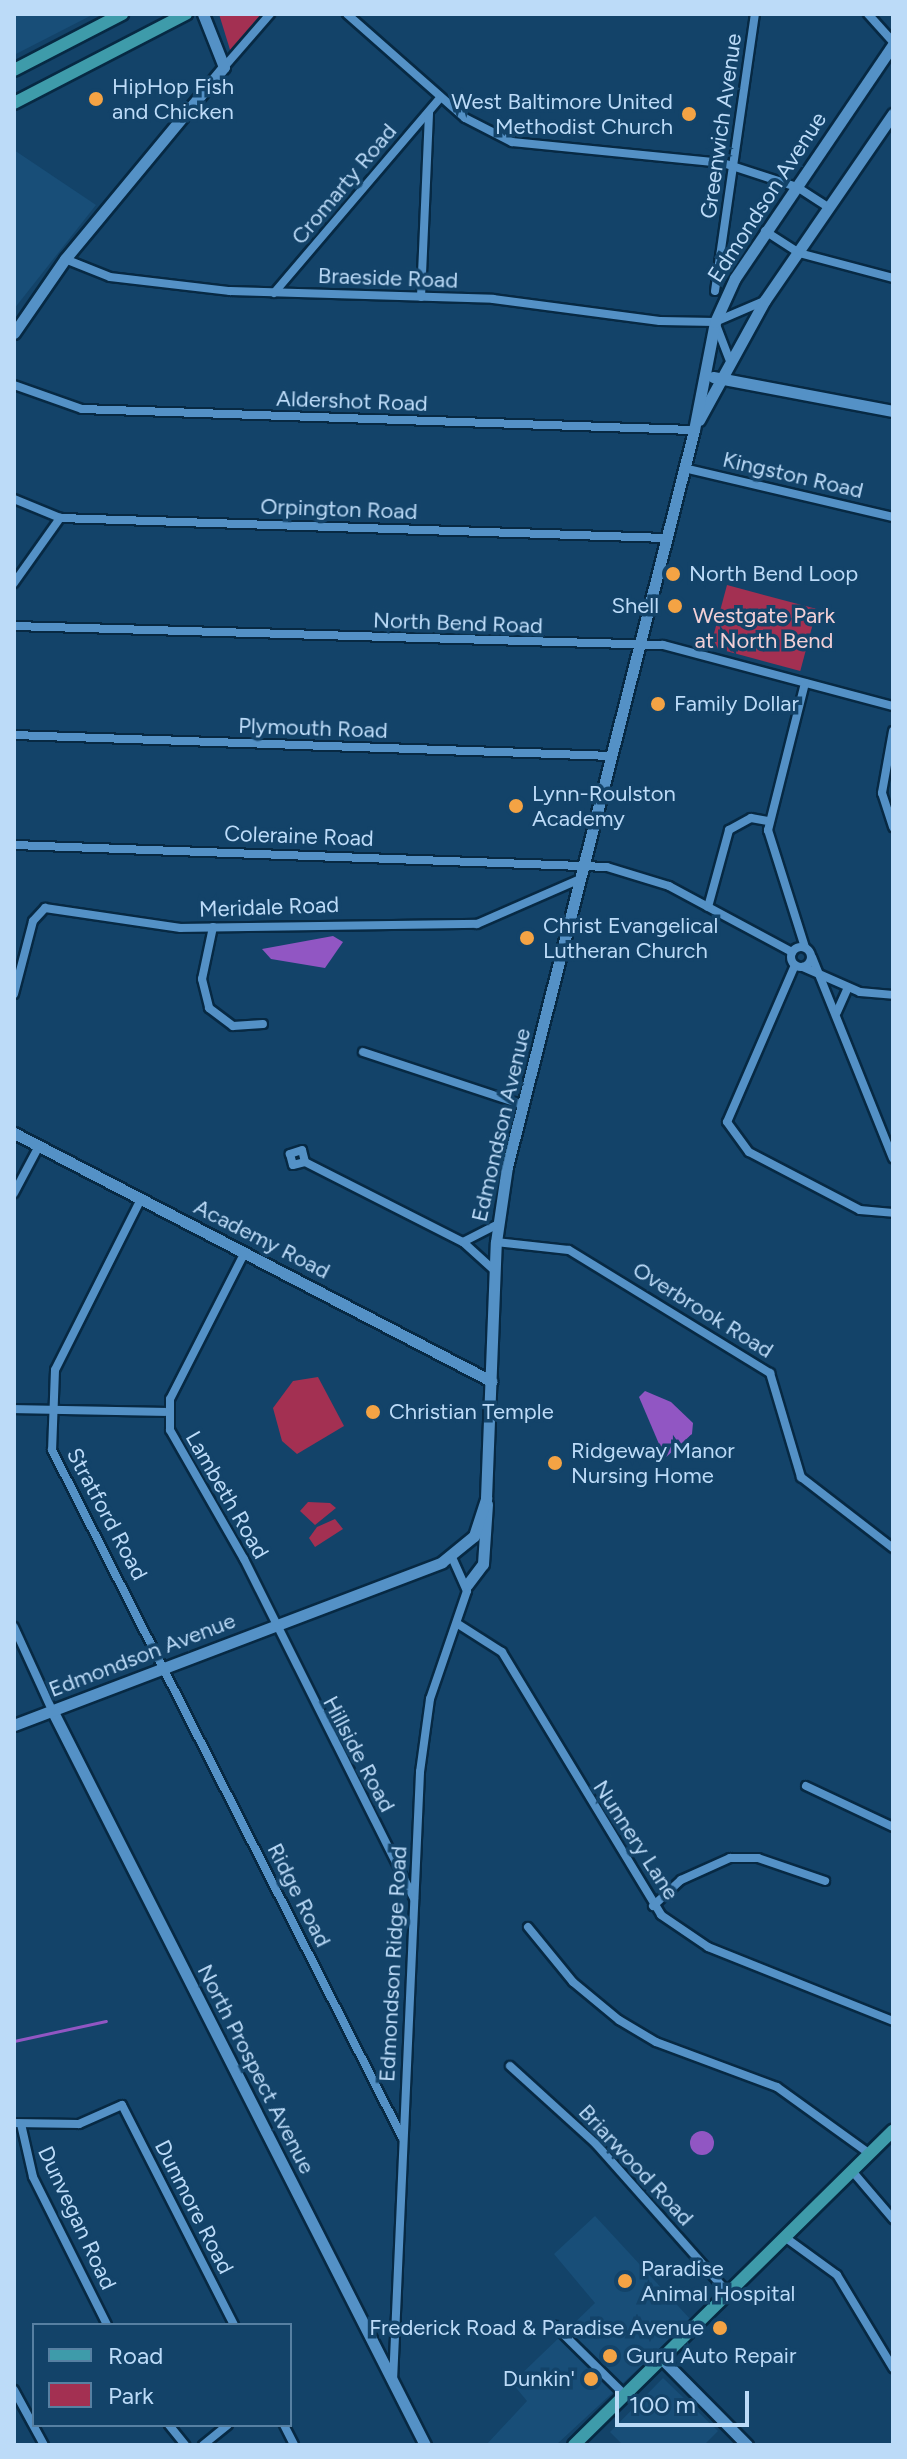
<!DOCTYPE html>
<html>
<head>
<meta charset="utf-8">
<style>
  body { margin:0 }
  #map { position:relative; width:907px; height:2459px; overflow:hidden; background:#134369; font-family:Figtree,sans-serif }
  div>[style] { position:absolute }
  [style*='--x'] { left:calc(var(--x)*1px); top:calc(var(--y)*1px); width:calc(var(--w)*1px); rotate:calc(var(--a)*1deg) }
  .built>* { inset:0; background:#184e78 }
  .green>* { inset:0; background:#a33052; transform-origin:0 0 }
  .water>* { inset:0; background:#9156c3 }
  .round { border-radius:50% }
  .stream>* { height:3px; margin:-1.5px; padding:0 1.5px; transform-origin:1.5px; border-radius:1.5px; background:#9156c3 }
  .roads { filter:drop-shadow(2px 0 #072943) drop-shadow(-2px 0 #072943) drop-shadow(0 2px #072943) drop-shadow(0 -2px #072943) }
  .street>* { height:8px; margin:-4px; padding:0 4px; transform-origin:4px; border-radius:4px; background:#5491c6 }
  .street>.ring { margin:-4px; padding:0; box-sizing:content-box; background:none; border:8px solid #5491c6; border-radius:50% }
  .secondary>* { height:11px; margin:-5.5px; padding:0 5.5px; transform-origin:5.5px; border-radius:5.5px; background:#5491c6 }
  .primary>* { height:12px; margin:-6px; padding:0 6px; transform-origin:6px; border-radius:6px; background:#3e9baa }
  .dots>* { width:22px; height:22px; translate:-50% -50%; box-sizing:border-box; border:4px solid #134369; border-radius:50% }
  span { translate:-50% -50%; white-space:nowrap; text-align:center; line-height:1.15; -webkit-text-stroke:7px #134369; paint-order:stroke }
  .poi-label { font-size:22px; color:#bcdbf8 }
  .left { translate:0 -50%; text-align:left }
  .right { translate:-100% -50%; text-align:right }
  .street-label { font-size:22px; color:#bcdbf8 }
  .park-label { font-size:22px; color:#f3d0d6 }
  .frame { position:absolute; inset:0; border:16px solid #bcdbf8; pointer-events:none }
  .legend { position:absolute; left:32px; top:2323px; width:260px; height:104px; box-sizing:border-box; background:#134369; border:2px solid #5780a2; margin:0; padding:10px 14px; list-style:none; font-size:24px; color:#bcdbf8 }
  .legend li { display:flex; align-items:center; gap:16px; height:40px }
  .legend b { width:40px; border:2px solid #5780a2 }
  .scale { position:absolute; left:615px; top:2391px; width:134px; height:36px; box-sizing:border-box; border:4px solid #bcdbf8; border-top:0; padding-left:10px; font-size:24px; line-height:28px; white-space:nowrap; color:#bcdbf8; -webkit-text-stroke:6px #134369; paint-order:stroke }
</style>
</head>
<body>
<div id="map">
  <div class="built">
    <i style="clip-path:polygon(14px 14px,94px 14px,14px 55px)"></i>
    <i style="clip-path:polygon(14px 150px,96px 205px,14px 309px)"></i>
    <i style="clip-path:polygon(595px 2216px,691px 2320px,556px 2445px,486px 2445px,527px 2401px,512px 2383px,595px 2303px,554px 2254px)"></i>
    <i style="clip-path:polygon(663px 2378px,718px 2431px,704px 2445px,623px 2445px,610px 2432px)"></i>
  </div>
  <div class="green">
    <i style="clip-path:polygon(219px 14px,265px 14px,231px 53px)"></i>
    <i style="left:727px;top:585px;width:93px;height:64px;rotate:15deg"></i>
    <i style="clip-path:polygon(318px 1377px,344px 1426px,297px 1454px,282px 1441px,273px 1408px,293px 1381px)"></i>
    <i style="clip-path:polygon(308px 1502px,330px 1503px,336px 1508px,315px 1525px,300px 1511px)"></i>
    <i style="clip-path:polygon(335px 1519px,343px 1529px,315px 1547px,309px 1538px,317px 1527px)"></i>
  </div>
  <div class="water">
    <i style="clip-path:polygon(333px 936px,343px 942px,325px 968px,271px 959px,262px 949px)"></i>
    <i style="clip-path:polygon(645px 1391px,671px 1402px,693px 1423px,692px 1434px,665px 1458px,639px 1397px)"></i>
    <i class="round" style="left:690px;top:2131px;width:24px;height:24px"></i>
  </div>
  <div class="stream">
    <i style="--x:14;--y:2041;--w:94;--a:-12.3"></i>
  </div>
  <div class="roads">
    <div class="street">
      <i style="--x:347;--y:14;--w:157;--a:41.4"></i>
      <i style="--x:465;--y:118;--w:53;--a:27.1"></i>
      <i style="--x:512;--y:142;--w:212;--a:5.7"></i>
      <i style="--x:723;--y:163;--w:78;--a:18"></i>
      <i style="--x:797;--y:187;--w:38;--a:33"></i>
      <i style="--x:868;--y:14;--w:38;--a:48"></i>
      <i style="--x:224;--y:67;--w:70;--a:-49"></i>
      <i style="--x:765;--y:231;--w:40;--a:32.9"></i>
      <i style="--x:799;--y:253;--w:97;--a:14.9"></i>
      <i style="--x:65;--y:259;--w:48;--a:21.8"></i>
      <i style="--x:110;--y:277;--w:121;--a:6.7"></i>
      <i style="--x:230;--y:291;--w:263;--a:1.7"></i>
      <i style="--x:493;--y:299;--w:168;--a:7.5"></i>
      <i style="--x:660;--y:321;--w:55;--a:1"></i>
      <i style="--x:715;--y:322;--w:53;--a:-23.2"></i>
      <i style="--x:715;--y:291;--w:280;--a:-81.8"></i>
      <i style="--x:274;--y:293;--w:257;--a:-49.6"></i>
      <i style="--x:421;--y:297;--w:185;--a:-87.5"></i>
      <i style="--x:715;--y:322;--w:40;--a:69"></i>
      <i style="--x:14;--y:385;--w:72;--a:19.4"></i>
      <i style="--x:82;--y:409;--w:612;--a:1.97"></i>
      <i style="--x:684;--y:468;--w:215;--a:13.2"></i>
      <i style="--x:14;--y:499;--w:50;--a:22.4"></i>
      <i style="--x:60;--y:518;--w:606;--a:1.89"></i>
      <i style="--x:14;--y:583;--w:80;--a:-54.7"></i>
      <i style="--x:14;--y:626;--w:649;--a:1.68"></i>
      <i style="--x:663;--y:645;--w:238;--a:14.9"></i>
      <i style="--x:805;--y:683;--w:152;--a:104.1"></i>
      <i style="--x:768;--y:830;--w:123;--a:72.5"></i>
      <i style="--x:893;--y:731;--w:63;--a:100.1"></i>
      <i style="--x:882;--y:793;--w:36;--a:72"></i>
      <i style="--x:14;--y:735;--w:597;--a:2.01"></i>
      <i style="--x:14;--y:845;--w:593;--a:2.12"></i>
      <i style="--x:607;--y:867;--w:65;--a:17"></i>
      <i style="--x:669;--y:886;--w:140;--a:28.2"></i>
      <i style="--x:708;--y:907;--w:80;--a:-74.7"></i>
      <i style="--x:729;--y:830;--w:25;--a:-29"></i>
      <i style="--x:751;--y:818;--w:17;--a:10"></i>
      <i style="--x:213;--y:927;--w:53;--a:101.9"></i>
      <i style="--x:202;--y:979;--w:30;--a:76"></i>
      <i style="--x:209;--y:1008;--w:30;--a:37"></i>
      <i style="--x:233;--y:1026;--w:30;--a:-4"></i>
      <i class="ring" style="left:791px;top:947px;width:12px;height:12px"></i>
      <i style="--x:812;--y:957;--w:217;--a:68.1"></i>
      <i style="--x:795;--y:965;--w:171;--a:113.4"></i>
      <i style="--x:727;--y:1122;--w:37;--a:54"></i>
      <i style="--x:749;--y:1152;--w:125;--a:27.6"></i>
      <i style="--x:860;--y:1210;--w:33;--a:5"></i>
      <i style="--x:803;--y:967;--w:62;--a:23.7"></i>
      <i style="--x:860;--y:992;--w:33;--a:5"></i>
      <i style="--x:14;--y:994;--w:75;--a:-75.4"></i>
      <i style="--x:33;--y:921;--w:18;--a:-47"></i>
      <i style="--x:45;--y:908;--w:137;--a:8.4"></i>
      <i style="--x:181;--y:928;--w:296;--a:-0.8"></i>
      <i style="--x:477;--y:924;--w:112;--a:-23.6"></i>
      <i style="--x:837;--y:1012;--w:27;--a:-66"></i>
      <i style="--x:363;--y:1052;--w:169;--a:18.3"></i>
      <i style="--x:305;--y:1162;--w:12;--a:-104"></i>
      <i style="--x:302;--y:1150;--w:13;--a:162"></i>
      <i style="--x:290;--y:1154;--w:11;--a:75"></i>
      <i style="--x:293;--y:1165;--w:12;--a:-14"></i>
      <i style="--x:305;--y:1162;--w:177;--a:26.9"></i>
      <i style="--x:463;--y:1242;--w:43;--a:42.2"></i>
      <i style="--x:14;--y:1193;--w:53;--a:-62"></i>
      <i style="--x:141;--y:1199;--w:191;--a:116.7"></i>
      <i style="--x:55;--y:1370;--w:80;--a:92.1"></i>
      <i style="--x:52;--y:1450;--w:771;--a:63"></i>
      <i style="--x:463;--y:1242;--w:39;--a:-27"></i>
      <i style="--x:496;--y:1242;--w:73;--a:6.3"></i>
      <i style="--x:569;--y:1250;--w:236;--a:31.5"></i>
      <i style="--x:770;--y:1373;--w:109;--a:73.4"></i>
      <i style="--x:801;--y:1477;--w:116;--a:37.7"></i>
      <i style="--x:245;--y:1252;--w:165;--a:117"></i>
      <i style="--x:170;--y:1399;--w:31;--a:90"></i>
      <i style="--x:170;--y:1430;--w:149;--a:60.2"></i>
      <i style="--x:244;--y:1559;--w:379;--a:63.4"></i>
      <i style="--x:14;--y:1409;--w:151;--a:1.1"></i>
      <i style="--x:458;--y:1624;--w:52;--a:32.5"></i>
      <i style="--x:502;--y:1652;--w:307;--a:58.8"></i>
      <i style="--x:661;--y:1915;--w:57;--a:34.2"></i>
      <i style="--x:708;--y:1947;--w:199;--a:21.8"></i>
      <i style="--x:14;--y:1627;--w:91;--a:65.4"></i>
      <i style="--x:806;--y:1786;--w:96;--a:25.2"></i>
      <i style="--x:653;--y:1906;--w:38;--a:-43"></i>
      <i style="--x:681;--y:1880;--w:54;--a:-24.2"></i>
      <i style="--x:730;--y:1858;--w:28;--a:0"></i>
      <i style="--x:758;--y:1858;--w:71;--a:18.9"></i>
      <i style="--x:528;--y:1927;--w:71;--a:50.7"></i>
      <i style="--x:573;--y:1982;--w:60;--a:39.6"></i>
      <i style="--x:619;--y:2020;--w:43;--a:30.7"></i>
      <i style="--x:656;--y:2042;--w:129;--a:20.4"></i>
      <i style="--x:777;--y:2087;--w:115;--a:35.8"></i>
      <i style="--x:510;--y:2066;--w:116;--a:42.2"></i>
      <i style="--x:596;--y:2144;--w:200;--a:48.4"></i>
      <i style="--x:14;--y:2123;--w:65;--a:0.9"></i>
      <i style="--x:79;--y:2124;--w:47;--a:-23.8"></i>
      <i style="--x:122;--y:2105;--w:247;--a:63"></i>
      <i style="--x:21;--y:2124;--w:54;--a:77.2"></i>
      <i style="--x:33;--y:2177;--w:165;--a:63.4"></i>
      <i style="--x:853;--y:2172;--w:62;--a:49.6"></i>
      <i style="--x:786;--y:2238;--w:63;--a:36"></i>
      <i style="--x:837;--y:2275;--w:109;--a:58.9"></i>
      <i style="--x:555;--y:2326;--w:98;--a:44.6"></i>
      <i style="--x:393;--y:2381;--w:610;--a:-87.46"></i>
      <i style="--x:420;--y:1772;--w:74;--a:-82.2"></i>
      <i style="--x:430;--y:1699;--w:114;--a:-71.1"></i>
      <i style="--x:467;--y:1591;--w:36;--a:-114"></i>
      <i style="--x:14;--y:2390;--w:63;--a:61.4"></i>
      <i style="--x:169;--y:2425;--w:26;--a:51"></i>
      <i style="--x:284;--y:2425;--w:22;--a:63"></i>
      <i style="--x:203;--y:2445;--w:32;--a:-39"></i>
    </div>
    <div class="secondary">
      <i style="--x:14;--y:333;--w:90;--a:-55.4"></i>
      <i style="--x:65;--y:259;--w:249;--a:-50.4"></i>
      <i style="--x:224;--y:67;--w:57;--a:-111.6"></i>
      <i style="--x:713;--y:377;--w:183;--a:10.7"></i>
      <i style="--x:699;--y:420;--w:137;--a:-61.2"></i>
      <i style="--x:765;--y:300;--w:226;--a:-55.5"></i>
      <i style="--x:14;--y:1133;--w:538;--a:27.47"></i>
      <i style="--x:467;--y:1585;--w:26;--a:-53"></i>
      <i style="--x:483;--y:1564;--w:60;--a:-86.2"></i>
      <i style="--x:52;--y:1710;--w:824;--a:63.09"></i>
      <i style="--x:14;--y:1725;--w:458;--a:-20.8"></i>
      <i style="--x:442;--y:1562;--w:41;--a:-39.1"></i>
      <i style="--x:474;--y:1536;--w:40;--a:-72"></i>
      <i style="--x:486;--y:1498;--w:256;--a:-87.8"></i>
      <i style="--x:496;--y:1242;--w:76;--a:-81.7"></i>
      <i style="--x:507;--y:1167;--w:760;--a:-75.76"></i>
      <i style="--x:694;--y:430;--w:110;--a:-79"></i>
      <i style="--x:715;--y:322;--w:48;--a:-65.6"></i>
      <i style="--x:735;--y:278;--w:282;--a:-55.9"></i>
      <i style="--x:662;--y:2359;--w:121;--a:45.3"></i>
    </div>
    <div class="primary">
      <i style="--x:14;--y:70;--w:122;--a:-27.4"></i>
      <i style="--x:14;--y:103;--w:194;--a:-27.4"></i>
      <i style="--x:574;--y:2445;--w:448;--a:-44.6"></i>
    </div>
  </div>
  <div class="dots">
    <i style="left:96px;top:99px;background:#f4a344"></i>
    <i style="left:689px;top:114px;background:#f4a344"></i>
    <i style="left:673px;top:574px;background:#f4a344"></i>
    <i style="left:675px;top:606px;background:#f4a344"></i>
    <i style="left:658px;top:704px;background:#f4a344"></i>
    <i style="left:516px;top:806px;background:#f4a344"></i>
    <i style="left:527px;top:938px;background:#f4a344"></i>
    <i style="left:373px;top:1412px;background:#f4a344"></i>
    <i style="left:555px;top:1463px;background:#f4a344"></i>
    <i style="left:625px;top:2281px;background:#f4a344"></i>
    <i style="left:720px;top:2328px;background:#f4a344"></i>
    <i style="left:610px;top:2356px;background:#f4a344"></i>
    <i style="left:591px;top:2379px;background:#f4a344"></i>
  </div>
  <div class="poi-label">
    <span class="left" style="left:112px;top:99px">HipHop Fish<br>and Chicken</span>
    <span class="right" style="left:673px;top:114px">West Baltimore United<br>Methodist Church</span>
    <span class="left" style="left:689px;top:574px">North Bend Loop</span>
    <span class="right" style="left:659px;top:606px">Shell</span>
    <span class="left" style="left:674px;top:704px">Family Dollar</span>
    <span class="left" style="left:532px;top:806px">Lynn-Roulston<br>Academy</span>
    <span class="left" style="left:543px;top:938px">Christ Evangelical<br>Lutheran Church</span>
    <span class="left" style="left:389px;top:1412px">Christian Temple</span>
    <span class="left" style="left:571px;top:1463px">Ridgeway Manor<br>Nursing Home</span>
    <span class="left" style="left:641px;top:2281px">Paradise<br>Animal Hospital</span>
    <span class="right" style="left:704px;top:2328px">Frederick Road &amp; Paradise Avenue</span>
    <span class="left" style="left:626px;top:2356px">Guru Auto Repair</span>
    <span class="right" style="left:575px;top:2379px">Dunkin'</span>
  </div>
  <div class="street-label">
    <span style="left:721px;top:126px;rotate:-82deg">Greenwich Avenue</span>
    <span style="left:344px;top:184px;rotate:-50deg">Cromarty Road</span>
    <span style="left:767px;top:197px;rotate:-57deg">Edmondson Avenue</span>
    <span style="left:388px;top:278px;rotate:2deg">Braeside Road</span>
    <span style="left:352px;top:401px;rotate:2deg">Aldershot Road</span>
    <span style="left:793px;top:475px;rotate:13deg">Kingston Road</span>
    <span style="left:339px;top:509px;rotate:2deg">Orpington Road</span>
    <span style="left:458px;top:623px;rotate:2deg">North Bend Road</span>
    <span style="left:313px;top:728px;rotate:2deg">Plymouth Road</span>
    <span style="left:299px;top:836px;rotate:2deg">Coleraine Road</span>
    <span style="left:269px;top:907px;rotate:-2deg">Meridale Road</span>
    <span style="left:501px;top:1125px;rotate:-77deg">Edmondson Avenue</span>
    <span style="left:262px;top:1239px;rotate:27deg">Academy Road</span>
    <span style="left:703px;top:1310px;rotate:32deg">Overbrook Road</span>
    <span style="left:227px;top:1495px;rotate:60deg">Lambeth Road</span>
    <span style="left:107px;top:1514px;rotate:62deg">Stratford Road</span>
    <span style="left:142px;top:1655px;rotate:-21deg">Edmondson Avenue</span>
    <span style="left:359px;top:1754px;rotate:62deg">Hillside Road</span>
    <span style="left:636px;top:1840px;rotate:57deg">Nunnery Lane</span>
    <span style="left:299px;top:1895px;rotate:63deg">Ridge Road</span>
    <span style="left:393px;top:1964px;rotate:-87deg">Edmondson Ridge Road</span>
    <span style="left:256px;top:2069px;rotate:63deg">North Prospect Avenue</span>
    <span style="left:636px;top:2165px;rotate:47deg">Briarwood Road</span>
    <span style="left:194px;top:2207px;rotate:63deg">Dunmore Road</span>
    <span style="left:77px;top:2218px;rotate:65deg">Dunvegan Road</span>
  </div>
  <div class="park-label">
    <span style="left:764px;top:628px">Westgate Park<br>at North Bend</span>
  </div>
  <div class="frame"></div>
  <ul class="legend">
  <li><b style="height:10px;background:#3e9baa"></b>Road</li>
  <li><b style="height:22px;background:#a33052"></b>Park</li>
  </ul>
  <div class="scale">100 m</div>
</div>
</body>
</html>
